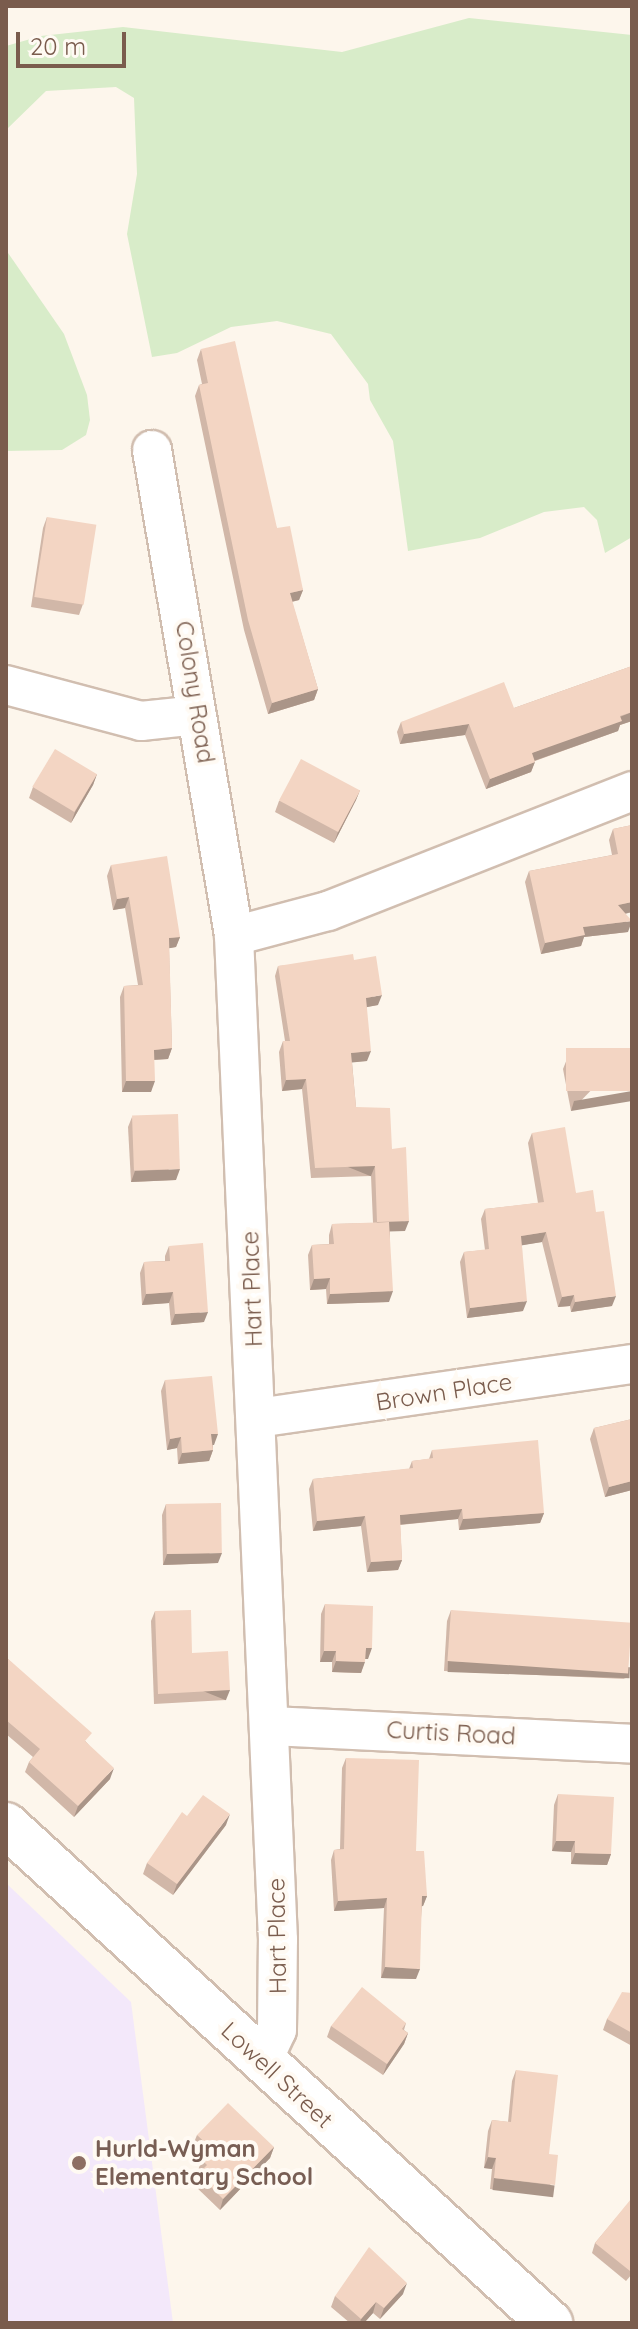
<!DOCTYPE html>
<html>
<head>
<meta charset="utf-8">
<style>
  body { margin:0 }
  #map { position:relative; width:638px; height:2329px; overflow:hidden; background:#fdf6ec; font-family:Quicksand,sans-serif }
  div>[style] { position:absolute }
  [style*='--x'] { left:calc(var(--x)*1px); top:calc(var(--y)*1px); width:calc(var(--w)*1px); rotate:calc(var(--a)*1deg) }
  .education>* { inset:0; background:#f3e8fa }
  .green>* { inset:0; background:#d8ecc9 }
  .roads { filter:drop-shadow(2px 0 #d1beb0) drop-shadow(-2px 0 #d1beb0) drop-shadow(0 2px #d1beb0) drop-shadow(0 -2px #d1beb0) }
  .minor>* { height:38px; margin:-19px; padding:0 19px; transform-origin:19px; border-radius:19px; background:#fff }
  .tertiary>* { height:44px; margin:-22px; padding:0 22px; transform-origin:22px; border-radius:22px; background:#fff }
  .wall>* { inset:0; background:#d1b7a8 }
  .shaded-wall>* { inset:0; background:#aa9588; transform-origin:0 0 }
  .building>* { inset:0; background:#f3d5c3; transform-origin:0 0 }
  .dots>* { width:22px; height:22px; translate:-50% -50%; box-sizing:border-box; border:4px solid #fffaf3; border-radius:50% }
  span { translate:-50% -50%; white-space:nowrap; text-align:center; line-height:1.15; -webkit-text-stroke:8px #fffaf3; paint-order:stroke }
  .street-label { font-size:24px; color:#7a5c4d }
  .education-label { font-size:24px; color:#785e54; font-weight:700 }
  .left { translate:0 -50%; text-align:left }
  .frame { position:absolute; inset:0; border:8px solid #7a5c4d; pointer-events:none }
  .scale { position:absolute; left:16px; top:32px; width:110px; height:36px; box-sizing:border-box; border:4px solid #7a5c4d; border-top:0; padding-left:10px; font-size:24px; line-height:28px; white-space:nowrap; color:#7a5c4d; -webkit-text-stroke:6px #fffaf3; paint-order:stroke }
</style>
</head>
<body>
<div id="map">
  <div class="education">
    <i style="clip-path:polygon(6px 1883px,131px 2002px,173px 2323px,6px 2323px)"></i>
  </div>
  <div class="green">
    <i style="clip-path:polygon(469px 18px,632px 35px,632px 537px,605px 553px,597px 520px,584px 507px,544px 512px,480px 538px,408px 551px,393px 441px,370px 400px,368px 384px,331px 334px,277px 321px,231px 327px,177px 353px,152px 357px,127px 234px,137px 174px,134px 98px,116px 87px,46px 91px,6px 130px,6px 46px,41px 36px,123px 27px,342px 52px)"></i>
    <i style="clip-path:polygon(6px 250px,64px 334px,87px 395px,90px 420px,86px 435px,62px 450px,6px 451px)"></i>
  </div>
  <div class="roads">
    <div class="minor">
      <i style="--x:152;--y:450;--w:493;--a:80.4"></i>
      <i style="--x:6;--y:685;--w:140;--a:14.9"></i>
      <i style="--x:141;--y:721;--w:56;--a:-6.1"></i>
      <i style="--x:257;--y:1418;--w:379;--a:-8.2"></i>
      <i style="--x:270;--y:1726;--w:362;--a:2.8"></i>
      <i style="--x:262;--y:2062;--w:35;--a:-65"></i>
      <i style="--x:277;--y:2030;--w:90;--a:-89.4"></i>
      <i style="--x:278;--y:1940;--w:1005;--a:-92.51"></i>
      <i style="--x:234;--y:936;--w:97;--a:-14.9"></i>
      <i style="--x:328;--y:911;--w:327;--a:-21.5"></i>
    </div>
    <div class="tertiary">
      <i style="--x:6;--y:1825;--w:738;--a:42.47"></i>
    </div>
  </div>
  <div class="wall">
    <i style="clip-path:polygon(201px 349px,303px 590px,299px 600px,292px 602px,318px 689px,314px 700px,268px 714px,244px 630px,195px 396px,199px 385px,202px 384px,197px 360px)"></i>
    <i style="clip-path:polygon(47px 517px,83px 604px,79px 615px,31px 607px,43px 528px)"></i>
    <i style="clip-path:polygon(632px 666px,632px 721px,620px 725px,618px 731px,535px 761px,531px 772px,486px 789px,465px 735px,400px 744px,397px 732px,401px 722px,514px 708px)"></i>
    <i style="clip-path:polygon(97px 774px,93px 785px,71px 823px,29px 798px,33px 787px)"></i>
    <i style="clip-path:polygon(360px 790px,356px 800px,334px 843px,275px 812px,279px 801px)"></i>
    <i style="clip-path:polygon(632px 825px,632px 912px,625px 914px,628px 932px,584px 937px,581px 946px,541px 954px,525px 882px,529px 871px,612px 855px,609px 840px,613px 829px)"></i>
    <i style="clip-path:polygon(111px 865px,180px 937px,176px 947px,169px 948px,172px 1048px,168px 1059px,154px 1060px,151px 1092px,122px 1092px,120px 997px,124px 986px,138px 985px,125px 908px,113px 910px,107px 876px)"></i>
    <i style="clip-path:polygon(354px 960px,378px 1005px,367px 1007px,367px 1061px,352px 1062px,356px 1107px,392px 1149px,405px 1231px,390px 1231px,389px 1302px,327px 1304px,326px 1289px,310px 1290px,308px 1255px,312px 1245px,329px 1244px,329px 1235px,332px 1224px,373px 1223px,371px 1176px,311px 1178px,302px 1089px,282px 1091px,279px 1052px,283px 1041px,285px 1041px,275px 976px,278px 966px)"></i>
    <i style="clip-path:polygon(632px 1048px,571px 1111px,563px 1069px,567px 1059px)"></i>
    <i style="clip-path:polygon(132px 1117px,176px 1180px,131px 1182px,128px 1127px)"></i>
    <i style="clip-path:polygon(532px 1133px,576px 1193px,612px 1306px,571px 1312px,570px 1306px,558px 1307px,542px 1242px,522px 1245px,523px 1311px,467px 1318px,460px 1262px,464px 1252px,485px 1250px,481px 1219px,485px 1209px,538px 1203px,528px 1143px)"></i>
    <i style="clip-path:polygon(169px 1246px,204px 1322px,171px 1325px,169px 1303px,142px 1305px,140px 1273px,144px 1262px,165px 1261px,165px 1256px)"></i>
    <i style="clip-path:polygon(165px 1380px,214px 1445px,213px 1445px,213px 1450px,209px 1461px,178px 1464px,177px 1448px,167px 1450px,161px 1391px)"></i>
    <i style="clip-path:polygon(632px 1419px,632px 1490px,605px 1497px,590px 1439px,594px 1428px)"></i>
    <i style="clip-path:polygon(432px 1450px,544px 1513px,540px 1523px,459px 1530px,458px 1519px,400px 1525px,402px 1560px,398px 1570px,367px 1572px,361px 1526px,313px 1531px,309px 1489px,313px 1479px,409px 1469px,412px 1461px,429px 1459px)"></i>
    <i style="clip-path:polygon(166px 1504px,218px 1563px,163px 1565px,162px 1515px)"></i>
    <i style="clip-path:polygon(325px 1604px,368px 1659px,365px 1659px,361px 1673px,332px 1672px,332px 1662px,320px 1662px,321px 1614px)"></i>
    <i style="clip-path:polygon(451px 1610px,626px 1679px,444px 1671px,447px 1621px)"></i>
    <i style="clip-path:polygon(155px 1611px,192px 1653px,226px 1700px,154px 1704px,151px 1621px)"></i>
    <i style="clip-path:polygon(6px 1657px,88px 1744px,110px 1779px,74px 1817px,25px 1772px,29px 1762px,33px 1757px,6px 1734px)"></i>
    <i style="clip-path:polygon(346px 1758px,416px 1851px,427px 1896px,423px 1906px,422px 1906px,416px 1979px,381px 1978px,384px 1908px,334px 1911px,331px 1860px,334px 1850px,340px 1849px,342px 1768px)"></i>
    <i style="clip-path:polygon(558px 1794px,611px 1854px,607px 1865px,571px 1864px,571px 1852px,552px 1851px,554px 1805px)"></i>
    <i style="clip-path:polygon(226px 1825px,173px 1895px,143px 1874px,147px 1863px)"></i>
    <i style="clip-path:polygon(632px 1993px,632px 2046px,603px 2030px,607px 2019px)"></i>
    <i style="clip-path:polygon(406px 2023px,404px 2030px,408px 2033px,404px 2044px,383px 2075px,327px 2037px,331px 2026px)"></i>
    <i style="clip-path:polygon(516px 2070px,549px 2154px,551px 2196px,490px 2189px,492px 2169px,484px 2168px,488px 2131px,492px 2120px,508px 2122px,512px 2081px)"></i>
    <i style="clip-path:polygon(197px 2135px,274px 2147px,270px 2158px,220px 2210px,194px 2185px,200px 2172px,198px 2170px,202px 2160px,205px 2157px,193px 2145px)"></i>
    <i style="clip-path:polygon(632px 2199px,632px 2274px,626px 2281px,592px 2253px,595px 2243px)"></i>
    <i style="clip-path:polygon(403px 2294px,380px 2319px,373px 2313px,364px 2323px,350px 2323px,331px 2307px,335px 2296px)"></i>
  </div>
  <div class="shaded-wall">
    <i style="clip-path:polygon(303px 590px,299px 600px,286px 603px,290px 593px)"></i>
    <i style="clip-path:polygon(318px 689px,314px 700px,268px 714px,272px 703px)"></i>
    <i style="clip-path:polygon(632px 712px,632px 721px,620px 725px,618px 731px,528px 763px,532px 753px)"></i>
    <i style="clip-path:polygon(469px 724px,465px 735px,400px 744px,404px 734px)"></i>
    <i style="clip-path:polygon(535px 762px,531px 772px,486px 789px,490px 779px)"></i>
    <i style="clip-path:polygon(97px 774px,93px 785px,71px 823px,75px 812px)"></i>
    <i style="clip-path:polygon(360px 790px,356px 800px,334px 843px,338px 832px)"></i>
    <i style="clip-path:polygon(129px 897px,125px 908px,113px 910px,117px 899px)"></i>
    <i style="clip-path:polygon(632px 902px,632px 912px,614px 916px,618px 905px)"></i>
    <i style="clip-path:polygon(632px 921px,628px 932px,584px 937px,581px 946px,541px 954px,545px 943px,583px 927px)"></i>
    <i style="clip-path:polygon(180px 937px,176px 947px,165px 949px,169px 938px)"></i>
    <i style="clip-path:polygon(382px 995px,378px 1005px,362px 1008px,366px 998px)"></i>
    <i style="clip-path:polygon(172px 1048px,168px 1059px,150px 1060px,154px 1050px)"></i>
    <i style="clip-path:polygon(371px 1051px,367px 1061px,347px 1063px,351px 1053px)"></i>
    <i style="clip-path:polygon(306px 1079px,302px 1089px,282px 1091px,286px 1080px)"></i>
    <i style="clip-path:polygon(126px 1081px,155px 1081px,151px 1092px,122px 1092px)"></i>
    <i style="clip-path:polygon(632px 1091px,632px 1101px,571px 1111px,574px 1101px)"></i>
    <i style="left:375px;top:1166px;width:11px;height:60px;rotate:112deg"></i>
    <i style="clip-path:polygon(180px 1169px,176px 1180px,131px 1182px,135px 1171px)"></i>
    <i style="clip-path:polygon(409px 1221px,405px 1231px,373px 1232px,377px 1222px)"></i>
    <i style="clip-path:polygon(546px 1232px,542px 1242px,518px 1246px,521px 1236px)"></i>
    <i style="clip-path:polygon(330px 1278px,326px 1289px,310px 1290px,314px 1279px)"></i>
    <i style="clip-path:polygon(393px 1291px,389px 1302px,327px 1304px,330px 1294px)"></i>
    <i style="clip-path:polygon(173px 1292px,169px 1303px,142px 1305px,146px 1294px)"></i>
    <i style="clip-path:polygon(574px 1295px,570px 1306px,558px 1307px,562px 1297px)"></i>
    <i style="clip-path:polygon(616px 1296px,612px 1306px,571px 1312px,575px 1302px)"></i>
    <i style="clip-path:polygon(527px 1301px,523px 1311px,467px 1318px,470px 1308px)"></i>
    <i style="clip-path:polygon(208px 1312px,204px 1322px,171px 1325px,175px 1314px)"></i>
    <i style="clip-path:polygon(211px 1434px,218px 1434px,214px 1445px,208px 1445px)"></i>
    <i style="clip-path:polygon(181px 1437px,177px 1448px,167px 1450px,170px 1439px)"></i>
    <i style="clip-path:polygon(213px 1450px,209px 1461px,178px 1464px,182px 1453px)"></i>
    <i style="clip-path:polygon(632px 1481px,632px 1490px,605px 1497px,609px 1487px)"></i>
    <i style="clip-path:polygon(462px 1509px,458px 1519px,396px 1525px,400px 1515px)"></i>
    <i style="clip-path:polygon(544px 1513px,540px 1523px,459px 1530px,463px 1519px)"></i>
    <i style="clip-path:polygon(365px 1516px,361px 1526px,313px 1531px,317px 1521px)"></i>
    <i style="clip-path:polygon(222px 1553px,218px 1563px,163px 1565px,167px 1554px)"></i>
    <i style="clip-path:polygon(402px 1560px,398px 1570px,367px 1572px,371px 1562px)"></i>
    <i style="clip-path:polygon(366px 1648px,372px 1648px,368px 1659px,362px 1659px)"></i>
    <i style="clip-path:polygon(324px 1651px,336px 1651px,332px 1662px,320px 1662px)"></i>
    <i style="clip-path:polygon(336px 1661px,365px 1662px,361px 1673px,332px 1672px)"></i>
    <i style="left:448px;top:1661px;width:182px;height:11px;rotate:2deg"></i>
    <i style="left:230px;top:1690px;width:11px;height:72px;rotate:112deg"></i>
    <i style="clip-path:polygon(114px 1768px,110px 1779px,74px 1817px,78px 1806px)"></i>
    <i style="clip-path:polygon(230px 1814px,226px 1825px,173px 1895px,177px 1884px)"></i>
    <i style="clip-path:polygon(556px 1841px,575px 1841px,571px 1852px,552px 1851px)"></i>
    <i style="clip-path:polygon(575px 1853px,611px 1854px,607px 1865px,571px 1864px)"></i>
    <i style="clip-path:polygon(422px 1896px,427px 1896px,423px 1906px,418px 1907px)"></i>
    <i style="clip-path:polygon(387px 1898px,384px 1908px,334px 1911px,338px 1901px)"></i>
    <i style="clip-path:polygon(385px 1967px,420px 1969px,416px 1979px,381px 1978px)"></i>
    <i style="clip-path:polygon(408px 2033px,404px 2044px,383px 2075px,387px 2064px)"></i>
    <i style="clip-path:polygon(274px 2147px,270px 2158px,220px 2210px,223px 2199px)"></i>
    <i style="clip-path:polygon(488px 2157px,496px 2158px,492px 2169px,484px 2168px)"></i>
    <i style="left:494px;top:2178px;width:61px;height:12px;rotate:7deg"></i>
    <i style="clip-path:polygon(407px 2283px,403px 2294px,380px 2319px,384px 2308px)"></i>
    <i style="clip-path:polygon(376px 2302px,373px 2313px,364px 2323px,360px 2323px,361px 2319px)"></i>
  </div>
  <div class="building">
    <i style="clip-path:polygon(235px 341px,277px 528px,290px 526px,303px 590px,290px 593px,318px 689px,272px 703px,248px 620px,199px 385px,208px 383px,201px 349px)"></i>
    <i style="left:47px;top:517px;width:50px;height:81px;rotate:9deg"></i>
    <i style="clip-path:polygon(632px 666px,632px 712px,620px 716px,622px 721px,532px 753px,535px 762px,490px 779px,469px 724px,404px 734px,401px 722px,504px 682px,514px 708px)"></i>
    <i style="left:55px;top:749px;width:49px;height:44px;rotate:31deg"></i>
    <i style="left:301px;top:759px;width:67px;height:47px;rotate:28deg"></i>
    <i style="clip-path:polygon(632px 825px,632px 902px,618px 905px,632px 921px,583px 927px,585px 935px,545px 943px,529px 871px,618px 854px,613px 829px)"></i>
    <i style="clip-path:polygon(167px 856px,180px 937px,169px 938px,172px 1048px,154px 1050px,155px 1081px,126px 1081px,124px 986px,143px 985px,129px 897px,117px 899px,111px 865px)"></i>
    <i style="clip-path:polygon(353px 954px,354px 960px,376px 956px,382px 995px,366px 998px,371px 1051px,351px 1053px,356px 1107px,390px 1108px,392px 1149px,406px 1147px,409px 1221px,377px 1222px,375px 1166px,315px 1168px,306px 1079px,286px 1080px,283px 1041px,290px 1041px,278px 966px)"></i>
    <i style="left:632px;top:1048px;width:43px;height:66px;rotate:90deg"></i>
    <i style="left:178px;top:1114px;width:55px;height:46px;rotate:88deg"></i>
    <i style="clip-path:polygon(565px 1127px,576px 1193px,593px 1190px,596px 1212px,604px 1211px,616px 1296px,575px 1302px,574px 1295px,562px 1297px,546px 1232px,521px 1236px,527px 1301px,470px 1308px,464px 1252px,489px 1249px,485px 1209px,544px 1202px,532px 1133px)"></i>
    <i style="clip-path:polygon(389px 1222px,393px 1291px,330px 1294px,330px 1278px,314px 1279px,312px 1245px,334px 1244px,332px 1224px)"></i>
    <i style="clip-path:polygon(203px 1243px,208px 1312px,175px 1314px,173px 1292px,146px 1294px,144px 1262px,170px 1261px,169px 1246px)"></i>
    <i style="clip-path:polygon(212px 1376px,218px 1434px,211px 1434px,213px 1450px,182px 1453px,181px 1437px,170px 1439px,165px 1380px)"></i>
    <i style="clip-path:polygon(632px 1419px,632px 1481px,609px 1487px,594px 1428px)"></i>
    <i style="clip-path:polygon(538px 1440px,544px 1513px,463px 1519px,462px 1509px,400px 1515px,402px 1560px,371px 1562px,365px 1516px,317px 1521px,313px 1479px,413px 1468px,412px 1461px,433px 1458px,432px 1450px)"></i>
    <i style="left:221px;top:1503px;width:50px;height:55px;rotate:89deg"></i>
    <i style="clip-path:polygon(325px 1604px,373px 1606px,372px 1648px,366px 1648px,365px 1662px,336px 1661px,336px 1651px,324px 1651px)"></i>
    <i style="clip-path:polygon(191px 1610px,192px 1653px,228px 1651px,230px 1690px,158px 1694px,155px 1611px)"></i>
    <i style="left:451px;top:1610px;width:181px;height:51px;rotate:4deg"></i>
    <i style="clip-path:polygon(6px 1657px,92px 1733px,85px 1741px,114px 1768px,78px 1806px,29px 1762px,40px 1749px,6px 1720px)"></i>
    <i style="clip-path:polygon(346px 1758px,419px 1760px,416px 1851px,424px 1851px,427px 1896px,422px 1896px,420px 1969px,385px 1967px,387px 1898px,338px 1901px,334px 1850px,344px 1849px)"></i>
    <i style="clip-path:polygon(558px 1794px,614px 1797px,611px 1854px,575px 1853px,575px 1841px,556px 1841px)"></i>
    <i style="clip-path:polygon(203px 1795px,230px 1814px,177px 1884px,147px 1863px,182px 1812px,187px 1816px)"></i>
    <i style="clip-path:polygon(362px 1987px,406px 2023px,402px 2029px,408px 2033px,387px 2064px,331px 2026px)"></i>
    <i style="clip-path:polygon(622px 1992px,632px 1993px,632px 2033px,607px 2019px)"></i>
    <i style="clip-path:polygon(516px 2070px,558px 2075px,549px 2154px,558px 2155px,555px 2185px,494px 2178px,496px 2158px,488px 2157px,492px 2120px,511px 2122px)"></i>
    <i style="clip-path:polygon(228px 2103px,274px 2147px,223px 2199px,198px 2174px,207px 2165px,202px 2160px,212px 2149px,197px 2135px)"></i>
    <i style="clip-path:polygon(631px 2199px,632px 2268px,630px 2271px,595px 2243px)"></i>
    <i style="clip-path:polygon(369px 2247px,407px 2283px,384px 2308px,376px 2302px,361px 2319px,335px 2296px)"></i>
  </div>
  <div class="dots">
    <i style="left:79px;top:2163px;background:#8d6e63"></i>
  </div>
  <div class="street-label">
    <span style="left:195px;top:692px;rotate:81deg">Colony Road</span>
    <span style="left:252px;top:1289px;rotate:-92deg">Hart Place</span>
    <span style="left:444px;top:1392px;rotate:-9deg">Brown Place</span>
    <span style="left:451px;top:1733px;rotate:3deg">Curtis Road</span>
    <span style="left:277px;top:1936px;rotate:-91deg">Hart Place</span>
    <span style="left:277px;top:2075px;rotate:43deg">Lowell Street</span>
  </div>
  <div class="education-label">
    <span class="left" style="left:95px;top:2163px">Hurld-Wyman<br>Elementary School</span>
  </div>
  <div class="frame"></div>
  <div class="scale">20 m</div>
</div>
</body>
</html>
